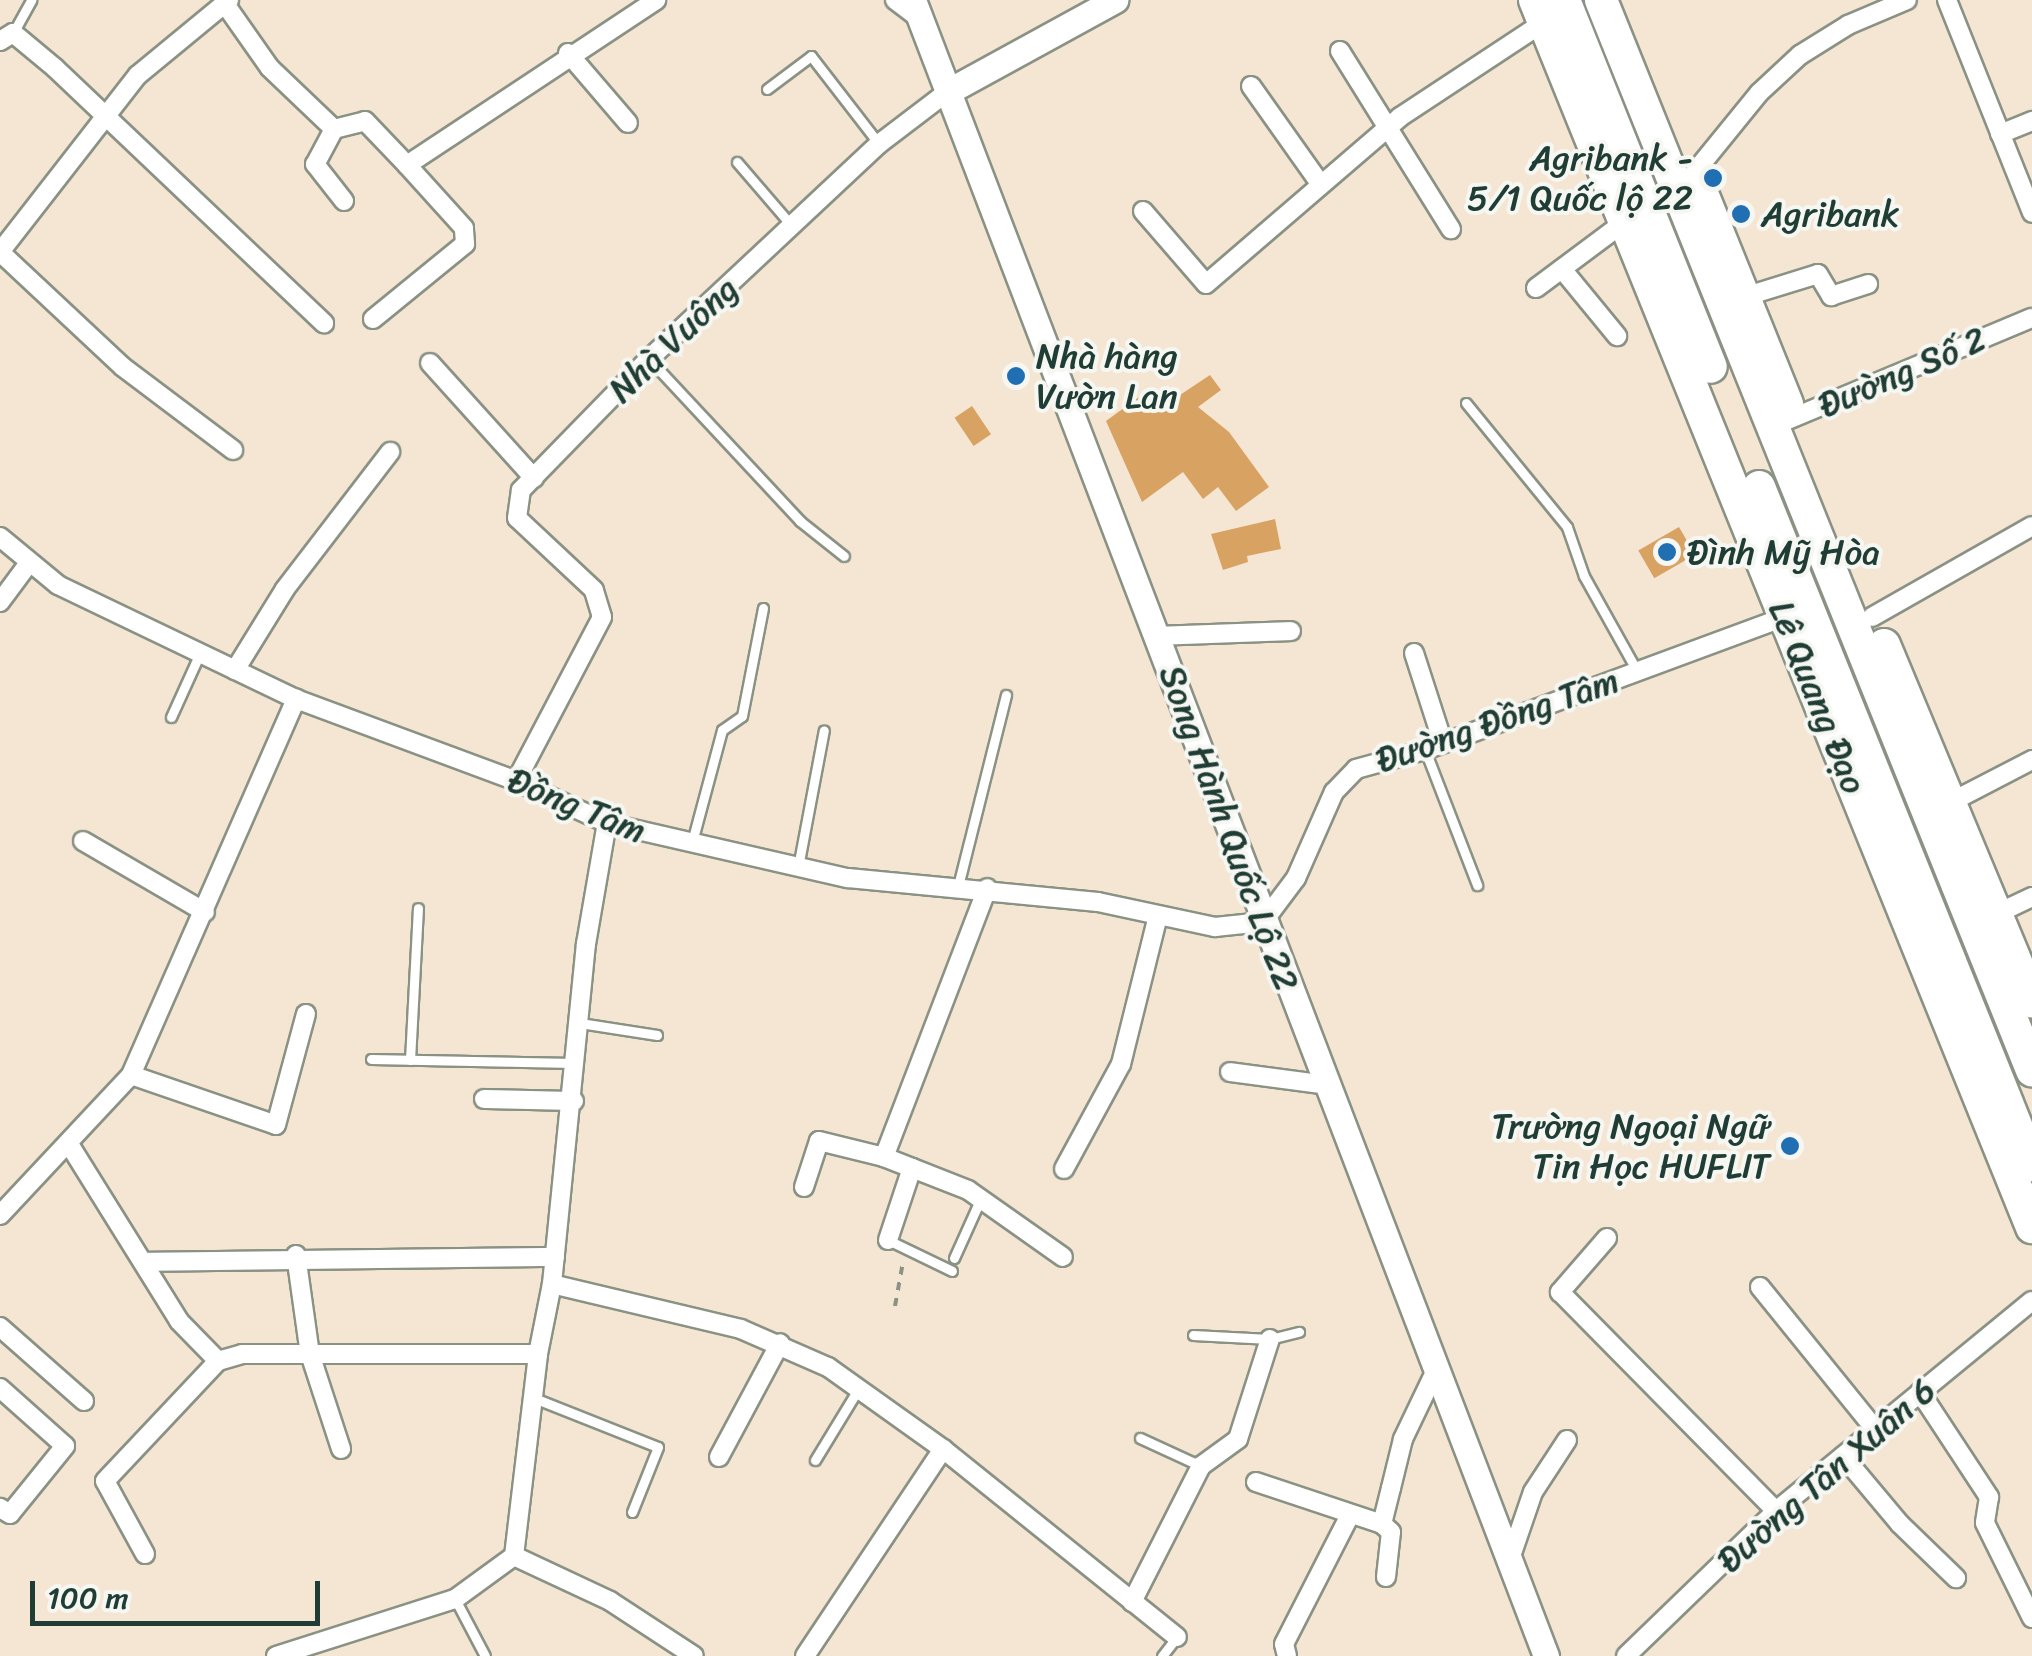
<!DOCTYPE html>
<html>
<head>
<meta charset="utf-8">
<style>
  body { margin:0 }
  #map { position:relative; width:2032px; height:1656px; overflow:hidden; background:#f4e6d3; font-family:Sriracha,sans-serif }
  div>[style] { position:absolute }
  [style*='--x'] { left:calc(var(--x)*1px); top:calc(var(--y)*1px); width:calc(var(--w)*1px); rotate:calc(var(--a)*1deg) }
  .building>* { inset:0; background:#d8a263; transform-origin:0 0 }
  .path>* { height:4px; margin-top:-2px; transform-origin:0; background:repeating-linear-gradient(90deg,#8a9284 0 8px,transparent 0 16px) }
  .roads { filter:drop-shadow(2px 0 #8a9284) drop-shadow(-2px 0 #8a9284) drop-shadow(0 2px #8a9284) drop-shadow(0 -2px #8a9284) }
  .lane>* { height:9px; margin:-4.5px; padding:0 4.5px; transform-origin:4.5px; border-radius:4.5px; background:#fff }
  .street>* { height:18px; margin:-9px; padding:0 9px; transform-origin:9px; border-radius:9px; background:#fff }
  .secondary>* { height:25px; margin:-12.5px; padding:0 12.5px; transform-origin:12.5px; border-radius:12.5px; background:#fff }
  .highway>* { height:32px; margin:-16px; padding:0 16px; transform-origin:16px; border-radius:16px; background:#fff }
  .dots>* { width:28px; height:28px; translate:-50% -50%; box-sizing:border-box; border:5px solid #f6f6f2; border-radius:50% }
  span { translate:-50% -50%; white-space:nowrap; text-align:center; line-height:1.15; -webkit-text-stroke:8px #f6f6f2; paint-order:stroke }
  .poi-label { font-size:35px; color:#1f3d34 }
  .right { translate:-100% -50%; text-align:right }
  .left { translate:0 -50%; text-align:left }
  .street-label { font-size:35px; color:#1f3d34 }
  .scale { position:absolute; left:30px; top:1581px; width:290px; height:45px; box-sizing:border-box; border:5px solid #1f3d34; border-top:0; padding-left:12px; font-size:30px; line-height:35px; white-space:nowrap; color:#1f3d34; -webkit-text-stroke:8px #f6f6f2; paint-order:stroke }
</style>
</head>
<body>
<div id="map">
  <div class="building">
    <i style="clip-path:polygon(1210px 375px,1221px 390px,1198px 407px,1229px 432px,1269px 487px,1236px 511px,1218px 487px,1203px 499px,1183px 472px,1142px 502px,1106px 421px,1143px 394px,1156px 411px)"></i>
    <i style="left:972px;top:406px;width:34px;height:21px;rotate:56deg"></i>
    <i style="clip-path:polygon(1275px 519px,1281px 549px,1247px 556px,1248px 562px,1223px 570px,1211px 534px)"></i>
    <i style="left:1679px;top:527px;width:32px;height:47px;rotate:60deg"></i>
  </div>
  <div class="path">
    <i style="--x:895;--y:1306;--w:45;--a:-79.7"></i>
  </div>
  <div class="roads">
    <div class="lane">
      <i style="--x:13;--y:33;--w:38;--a:-61"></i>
      <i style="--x:767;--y:89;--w:55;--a:-36.9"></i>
      <i style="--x:811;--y:56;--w:111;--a:52.3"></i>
      <i style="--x:737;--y:162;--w:84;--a:49.3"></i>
      <i style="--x:649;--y:359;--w:221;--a:47"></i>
      <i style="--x:800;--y:521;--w:56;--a:38.5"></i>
      <i style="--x:1466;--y:403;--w:160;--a:50.8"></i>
      <i style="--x:1567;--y:527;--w:52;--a:70.9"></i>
      <i style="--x:1584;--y:576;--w:109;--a:60.8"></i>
      <i style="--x:171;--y:717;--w:70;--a:-65.6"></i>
      <i style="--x:1425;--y:750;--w:145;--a:68.9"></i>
      <i style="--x:692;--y:842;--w:116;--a:-75"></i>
      <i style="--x:722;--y:730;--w:24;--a:-35"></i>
      <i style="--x:742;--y:716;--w:110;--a:-79"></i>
      <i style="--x:798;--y:867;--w:139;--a:-79.3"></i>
      <i style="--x:958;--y:886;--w:197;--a:-75.9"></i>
      <i style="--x:580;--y:1023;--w:78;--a:8.9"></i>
      <i style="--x:371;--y:1059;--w:203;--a:1.1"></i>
      <i style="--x:410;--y:1060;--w:152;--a:-87"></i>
      <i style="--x:888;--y:1240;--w:71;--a:25.8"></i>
      <i style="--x:954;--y:1258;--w:66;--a:-65.8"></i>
      <i style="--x:1193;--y:1335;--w:77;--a:3"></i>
      <i style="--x:1270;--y:1339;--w:30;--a:-14"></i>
      <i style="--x:534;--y:1398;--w:133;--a:21.6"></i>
      <i style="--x:658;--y:1447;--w:70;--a:111.8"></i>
      <i style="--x:1140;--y:1438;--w:67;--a:24.7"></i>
      <i style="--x:815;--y:1460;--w:84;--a:-58.6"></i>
      <i style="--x:455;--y:1599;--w:64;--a:62.2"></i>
      <i style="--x:1162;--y:1656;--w:24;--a:-52"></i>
    </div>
    <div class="street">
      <i style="--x:895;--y:0;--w:30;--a:37"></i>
      <i style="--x:1947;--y:0;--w:229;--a:68.2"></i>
      <i style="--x:225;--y:4;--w:78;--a:54.9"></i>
      <i style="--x:270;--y:68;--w:88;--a:43.6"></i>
      <i style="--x:334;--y:129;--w:32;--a:-14"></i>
      <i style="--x:365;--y:121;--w:61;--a:46.3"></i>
      <i style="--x:407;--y:165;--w:299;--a:-33.5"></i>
      <i style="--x:0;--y:41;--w:15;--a:-32"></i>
      <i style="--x:13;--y:33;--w:55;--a:39.8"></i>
      <i style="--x:55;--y:68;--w:371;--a:43.5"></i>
      <i style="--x:1340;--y:51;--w:210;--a:58.1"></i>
      <i style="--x:568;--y:53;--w:92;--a:49.4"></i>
      <i style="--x:1251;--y:86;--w:121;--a:54.7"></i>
      <i style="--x:334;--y:129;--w:40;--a:118"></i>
      <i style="--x:315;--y:164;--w:47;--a:51.9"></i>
      <i style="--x:2000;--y:134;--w:35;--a:-22"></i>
      <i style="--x:1694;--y:173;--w:103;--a:-50.9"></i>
      <i style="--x:1759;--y:93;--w:56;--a:-42.8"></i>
      <i style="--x:1800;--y:55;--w:57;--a:-32"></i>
      <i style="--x:1848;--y:25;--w:64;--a:-23"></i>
      <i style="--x:1143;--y:211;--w:96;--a:49.2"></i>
      <i style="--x:1206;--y:284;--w:256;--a:-40.7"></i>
      <i style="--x:1400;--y:117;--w:180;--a:-33.4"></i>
      <i style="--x:0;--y:252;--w:224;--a:-52.1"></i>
      <i style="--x:138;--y:75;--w:118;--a:-39.5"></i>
      <i style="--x:0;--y:252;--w:168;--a:43.1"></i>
      <i style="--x:123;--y:367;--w:138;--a:37"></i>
      <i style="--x:1562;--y:269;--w:87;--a:50.6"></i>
      <i style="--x:1536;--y:288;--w:117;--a:-36.7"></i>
      <i style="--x:1747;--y:296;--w:74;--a:-17.2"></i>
      <i style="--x:1818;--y:274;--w:26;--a:59"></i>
      <i style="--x:1831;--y:296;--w:39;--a:-18"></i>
      <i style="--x:373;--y:319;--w:119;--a:-39.2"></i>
      <i style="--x:465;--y:244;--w:16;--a:-94"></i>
      <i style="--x:464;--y:228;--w:85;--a:-132.1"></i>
      <i style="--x:430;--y:363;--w:155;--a:47.9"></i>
      <i style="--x:1778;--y:424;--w:275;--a:-22.7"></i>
      <i style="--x:0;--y:537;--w:75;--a:39.6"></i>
      <i style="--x:58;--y:585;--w:264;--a:25.6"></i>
      <i style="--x:296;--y:699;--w:235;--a:20.4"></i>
      <i style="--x:516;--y:781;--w:100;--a:24.8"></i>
      <i style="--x:607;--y:823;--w:247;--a:12.9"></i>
      <i style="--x:848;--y:878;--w:251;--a:5.5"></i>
      <i style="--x:1098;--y:902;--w:120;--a:12.1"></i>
      <i style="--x:1215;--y:927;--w:48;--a:-5.9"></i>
      <i style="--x:1263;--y:922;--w:55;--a:-53.1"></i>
      <i style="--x:1296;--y:878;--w:94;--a:-66.2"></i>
      <i style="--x:1334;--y:792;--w:32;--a:-46"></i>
      <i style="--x:1356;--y:769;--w:72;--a:-15.4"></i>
      <i style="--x:1425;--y:750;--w:391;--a:-20.3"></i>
      <i style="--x:0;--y:602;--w:49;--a:-53.4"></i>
      <i style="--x:1872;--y:617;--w:184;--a:-29.6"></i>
      <i style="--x:1157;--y:636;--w:134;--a:-2.1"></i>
      <i style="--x:1414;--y:653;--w:95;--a:72.1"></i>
      <i style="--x:235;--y:670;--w:95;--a:-58.3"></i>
      <i style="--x:285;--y:589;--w:173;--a:-52.5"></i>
      <i style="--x:516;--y:781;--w:185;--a:-62.3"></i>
      <i style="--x:602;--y:617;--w:28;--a:-107"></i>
      <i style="--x:594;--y:590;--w:105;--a:-136.9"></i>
      <i style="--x:517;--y:518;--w:28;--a:-82"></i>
      <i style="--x:521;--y:490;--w:183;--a:-45.7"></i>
      <i style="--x:649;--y:359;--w:315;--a:-43.1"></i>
      <i style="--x:879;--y:144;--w:86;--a:-37.4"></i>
      <i style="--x:1951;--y:802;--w:91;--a:-27.4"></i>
      <i style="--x:83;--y:841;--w:141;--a:30.2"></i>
      <i style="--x:1992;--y:916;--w:44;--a:-25.4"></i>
      <i style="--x:1230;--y:1072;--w:98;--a:7.6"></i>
      <i style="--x:131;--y:1075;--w:153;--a:19"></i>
      <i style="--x:276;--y:1125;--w:115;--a:-74.9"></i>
      <i style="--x:484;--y:1099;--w:90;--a:1.3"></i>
      <i style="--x:69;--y:1144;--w:208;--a:58.1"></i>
      <i style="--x:179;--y:1321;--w:56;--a:45.7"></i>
      <i style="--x:218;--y:1361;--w:25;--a:-16"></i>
      <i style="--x:242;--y:1354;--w:296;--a:0"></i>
      <i style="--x:884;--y:1157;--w:288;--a:-69"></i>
      <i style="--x:1064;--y:1169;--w:119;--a:-61.5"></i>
      <i style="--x:1121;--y:1064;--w:153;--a:-76"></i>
      <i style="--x:804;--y:1187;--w:48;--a:-71.9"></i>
      <i style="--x:819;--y:1141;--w:67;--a:13.8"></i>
      <i style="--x:884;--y:1157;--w:90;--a:21.4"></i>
      <i style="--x:968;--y:1190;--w:116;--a:35.2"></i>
      <i style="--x:0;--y:1215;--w:192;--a:-46.9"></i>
      <i style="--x:131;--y:1075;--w:411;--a:-66.3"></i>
      <i style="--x:1607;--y:1238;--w:72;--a:131"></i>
      <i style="--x:1560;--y:1292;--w:308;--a:45.4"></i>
      <i style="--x:888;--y:1240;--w:76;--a:-71.6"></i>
      <i style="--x:296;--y:1255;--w:100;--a:82"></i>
      <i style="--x:310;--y:1354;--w:100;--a:71.9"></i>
      <i style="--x:143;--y:1262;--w:412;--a:-0.7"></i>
      <i style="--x:552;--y:1284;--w:194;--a:13.4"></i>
      <i style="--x:741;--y:1329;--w:95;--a:23.6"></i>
      <i style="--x:828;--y:1367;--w:141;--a:35.5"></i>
      <i style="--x:943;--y:1449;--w:300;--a:38.8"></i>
      <i style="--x:1760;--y:1287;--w:183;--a:51"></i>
      <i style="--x:0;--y:1327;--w:112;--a:41.4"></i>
      <i style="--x:0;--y:1388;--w:87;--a:41.7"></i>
      <i style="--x:65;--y:1446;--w:87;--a:129"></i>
      <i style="--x:10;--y:1514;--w:12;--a:-149"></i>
      <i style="--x:1920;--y:1392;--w:126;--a:56.7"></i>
      <i style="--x:1989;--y:1497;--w:26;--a:99"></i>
      <i style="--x:1985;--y:1523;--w:106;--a:63.7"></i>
      <i style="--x:1843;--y:1456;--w:89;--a:50"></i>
      <i style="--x:1900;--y:1524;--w:78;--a:44"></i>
      <i style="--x:719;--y:1457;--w:129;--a:-61.8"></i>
      <i style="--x:1256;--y:1482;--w:133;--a:18.4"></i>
      <i style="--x:145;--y:1554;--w:83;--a:-118.7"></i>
      <i style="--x:105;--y:1481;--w:165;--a:-46.7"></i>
      <i style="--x:514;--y:1556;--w:106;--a:25.1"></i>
      <i style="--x:610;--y:1601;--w:100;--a:33.2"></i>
      <i style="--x:1509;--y:1562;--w:74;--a:-71.1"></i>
      <i style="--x:1533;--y:1492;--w:62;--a:-56.8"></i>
      <i style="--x:1386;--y:1577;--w:45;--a:-83.7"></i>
      <i style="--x:1391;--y:1532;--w:12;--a:-138"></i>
      <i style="--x:1382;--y:1524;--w:37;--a:-76"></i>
      <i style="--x:1391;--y:1488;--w:50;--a:-76.2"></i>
      <i style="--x:1403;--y:1439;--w:79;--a:-64.4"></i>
      <i style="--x:1132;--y:1602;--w:153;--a:-63.1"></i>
      <i style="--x:1201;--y:1466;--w:46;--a:-36.1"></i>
      <i style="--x:1238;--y:1439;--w:105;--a:-72.3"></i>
      <i style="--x:276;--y:1656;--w:188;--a:-17.7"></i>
      <i style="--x:455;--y:1599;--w:73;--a:-36.1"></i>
      <i style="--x:514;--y:1556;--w:203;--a:-83.2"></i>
      <i style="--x:538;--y:1354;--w:71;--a:-78.7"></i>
      <i style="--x:552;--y:1284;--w:342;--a:-84.3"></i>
      <i style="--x:586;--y:944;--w:123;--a:-80.2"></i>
      <i style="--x:805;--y:1656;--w:249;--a:-56.3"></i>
      <i style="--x:1287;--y:1656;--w:12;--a:-104"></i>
      <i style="--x:1284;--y:1644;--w:143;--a:-62.9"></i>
      <i style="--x:1626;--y:1656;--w:209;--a:-44"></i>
      <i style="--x:1776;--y:1511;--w:331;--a:-39.4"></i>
    </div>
    <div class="secondary">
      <i style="--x:913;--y:0;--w:1773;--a:69.08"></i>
      <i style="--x:947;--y:92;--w:192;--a:-28.7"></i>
    </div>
    <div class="highway">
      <i style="--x:1535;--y:0;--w:1324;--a:67.95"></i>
      <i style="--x:1564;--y:0;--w:395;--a:68.2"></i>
      <i style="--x:1601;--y:0;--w:1154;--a:68.06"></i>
      <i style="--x:1699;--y:186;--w:235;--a:68"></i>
      <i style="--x:1759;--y:487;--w:731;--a:68.07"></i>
      <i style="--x:1884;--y:645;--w:386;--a:67.4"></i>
    </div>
  </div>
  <div class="dots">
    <i style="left:1713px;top:178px;background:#1f6fb2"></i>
    <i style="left:1741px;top:214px;background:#1f6fb2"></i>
    <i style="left:1016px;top:376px;background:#1f6fb2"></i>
    <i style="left:1667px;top:552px;background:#1f6fb2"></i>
    <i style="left:1790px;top:1146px;background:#1f6fb2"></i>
  </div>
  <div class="poi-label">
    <span class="right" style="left:1693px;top:178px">Agribank -<br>5/1 Quốc lộ 22</span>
    <span class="left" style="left:1761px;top:214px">Agribank</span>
    <span class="left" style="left:1036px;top:376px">Nhà hàng<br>Vườn Lan</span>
    <span class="left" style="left:1687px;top:552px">Đình Mỹ Hòa</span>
    <span class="right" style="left:1770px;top:1146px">Trường Ngoại Ngữ<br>Tin Học HUFLIT</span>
  </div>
  <div class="street-label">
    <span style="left:673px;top:339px;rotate:-44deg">Nhà Vuông</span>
    <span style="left:1902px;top:372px;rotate:-23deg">Đường Số 2</span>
    <span style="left:1818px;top:697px;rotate:68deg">Lê Quang Đạo</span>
    <span style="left:1497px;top:720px;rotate:-19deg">Đường Đồng Tâm</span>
    <span style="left:577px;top:805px;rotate:22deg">Đồng Tâm</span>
    <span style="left:1229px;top:828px;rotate:70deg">Song Hành Quốc Lộ 22</span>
    <span style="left:1826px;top:1475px;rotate:-41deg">Đường Tân Xuân 6</span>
  </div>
  <div class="scale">100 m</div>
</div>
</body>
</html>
